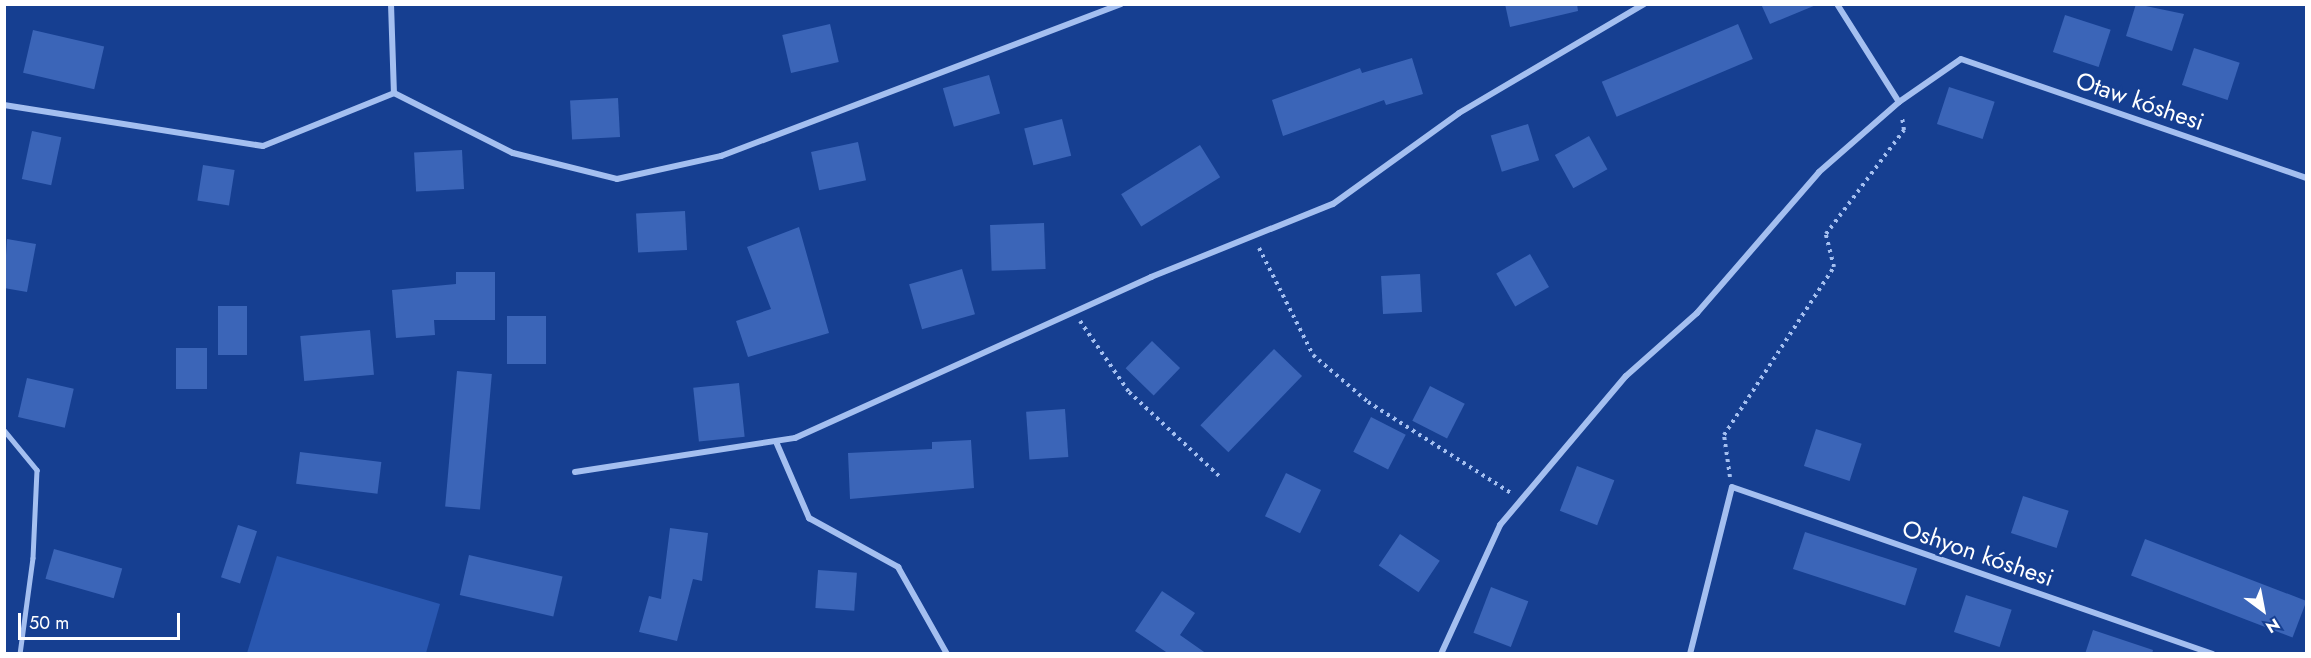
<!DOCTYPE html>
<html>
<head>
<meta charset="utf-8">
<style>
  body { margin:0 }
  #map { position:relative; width:2311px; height:658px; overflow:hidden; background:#163f91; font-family:Jost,sans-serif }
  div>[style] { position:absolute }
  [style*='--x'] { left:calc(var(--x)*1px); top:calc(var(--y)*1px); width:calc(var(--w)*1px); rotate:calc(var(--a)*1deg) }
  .green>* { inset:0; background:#2957b0 }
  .building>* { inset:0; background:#3b65b8; transform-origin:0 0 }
  .path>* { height:4px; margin-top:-2px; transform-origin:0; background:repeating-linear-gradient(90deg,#a4bff0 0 3px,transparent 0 7.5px) }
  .lane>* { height:4.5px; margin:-2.25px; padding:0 2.25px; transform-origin:2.25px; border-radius:2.25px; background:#a4bff0 }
  .street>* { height:6px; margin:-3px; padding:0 3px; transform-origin:3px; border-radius:3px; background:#a4bff0 }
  span { translate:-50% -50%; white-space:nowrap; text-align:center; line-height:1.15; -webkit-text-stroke:4.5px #163f91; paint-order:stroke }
  .street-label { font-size:24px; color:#fff }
  .frame { position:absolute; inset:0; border:6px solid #fff; pointer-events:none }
  .north { position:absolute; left:2233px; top:580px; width:60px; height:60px; -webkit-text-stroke:4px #163f91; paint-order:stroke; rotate:148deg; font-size:16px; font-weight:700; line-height:24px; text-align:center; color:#fff }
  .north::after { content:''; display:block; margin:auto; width:21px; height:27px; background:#fff; clip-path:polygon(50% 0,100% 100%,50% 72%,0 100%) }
  .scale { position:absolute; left:18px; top:613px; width:162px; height:27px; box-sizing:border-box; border:3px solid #fff; border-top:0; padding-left:8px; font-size:18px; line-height:21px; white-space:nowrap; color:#fff; -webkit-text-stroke:4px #163f91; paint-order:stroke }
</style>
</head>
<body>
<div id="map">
  <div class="green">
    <i style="clip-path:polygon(277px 556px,440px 604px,426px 653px,247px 653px)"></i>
  </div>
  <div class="building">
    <i style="clip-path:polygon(1505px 4px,1577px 4px,1578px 11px,1510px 27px)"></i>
    <i style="clip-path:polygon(1761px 4px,1816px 4px,1816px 5px,1770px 24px)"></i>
    <i style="clip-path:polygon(2136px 4px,2184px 14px,2172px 51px,2126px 36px)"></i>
    <i style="left:2065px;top:15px;width:48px;height:39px;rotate:18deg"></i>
    <i style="left:830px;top:24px;width:39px;height:49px;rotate:77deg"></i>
    <i style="left:1738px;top:24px;width:38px;height:148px;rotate:67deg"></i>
    <i style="left:33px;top:30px;width:73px;height:44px;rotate:13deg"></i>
    <i style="left:2194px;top:48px;width:48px;height:39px;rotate:18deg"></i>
    <i style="clip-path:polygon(1412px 58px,1423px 94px,1386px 105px,1384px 100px,1283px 136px,1272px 100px,1360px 68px,1362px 73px)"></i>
    <i style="left:989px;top:75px;width:40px;height:48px;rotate:74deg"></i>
    <i style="left:1949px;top:87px;width:48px;height:39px;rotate:18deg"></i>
    <i style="left:618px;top:98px;width:39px;height:48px;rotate:87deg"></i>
    <i style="left:1062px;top:119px;width:38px;height:39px;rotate:76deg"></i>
    <i style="left:1528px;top:124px;width:38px;height:39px;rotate:73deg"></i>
    <i style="left:32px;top:131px;width:30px;height:49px;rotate:12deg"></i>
    <i style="left:1589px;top:136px;width:38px;height:39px;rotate:61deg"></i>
    <i style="left:858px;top:142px;width:39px;height:48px;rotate:78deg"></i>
    <i style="left:1200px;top:145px;width:38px;height:93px;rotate:58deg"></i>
    <i style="left:462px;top:150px;width:39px;height:48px;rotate:87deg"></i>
    <i style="left:203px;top:165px;width:32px;height:36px;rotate:9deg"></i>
    <i style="left:685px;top:211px;width:39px;height:49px;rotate:87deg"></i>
    <i style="left:1044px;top:223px;width:46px;height:54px;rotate:88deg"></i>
    <i style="clip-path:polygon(799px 227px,829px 333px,748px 357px,736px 321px,771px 309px,747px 247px)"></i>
    <i style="clip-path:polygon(7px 239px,36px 244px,27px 292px,4px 288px)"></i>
    <i style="left:1530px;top:254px;width:38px;height:39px;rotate:60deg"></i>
    <i style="left:962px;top:269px;width:47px;height:55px;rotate:74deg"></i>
    <i style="clip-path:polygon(456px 272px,495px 272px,495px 320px,434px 320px,435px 335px,396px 338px,392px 290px,456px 284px)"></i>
    <i style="left:1420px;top:274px;width:38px;height:39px;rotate:87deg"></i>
    <i style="left:218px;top:306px;width:29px;height:49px"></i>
    <i style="left:546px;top:316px;width:48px;height:39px;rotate:90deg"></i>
    <i style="left:370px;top:330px;width:45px;height:70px;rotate:85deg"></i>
    <i style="left:1152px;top:341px;width:39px;height:38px;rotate:44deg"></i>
    <i style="left:207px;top:348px;width:41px;height:31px;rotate:90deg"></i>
    <i style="left:1274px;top:349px;width:39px;height:106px;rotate:44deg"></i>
    <i style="left:457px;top:371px;width:35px;height:136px;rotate:5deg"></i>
    <i style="left:27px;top:378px;width:48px;height:40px;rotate:13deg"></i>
    <i style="left:739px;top:383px;width:54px;height:46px;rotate:84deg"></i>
    <i style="left:1430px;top:386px;width:39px;height:39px;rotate:27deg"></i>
    <i style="left:1065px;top:409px;width:48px;height:39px;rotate:86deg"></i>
    <i style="left:1371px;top:417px;width:39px;height:39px;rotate:27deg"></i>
    <i style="left:1816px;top:429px;width:48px;height:39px;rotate:18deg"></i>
    <i style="clip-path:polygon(971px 440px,974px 488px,850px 499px,848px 453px,932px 449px,932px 442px)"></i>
    <i style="left:300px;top:452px;width:82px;height:32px;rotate:7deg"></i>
    <i style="left:1577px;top:466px;width:40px;height:48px;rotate:21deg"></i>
    <i style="left:1286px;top:473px;width:39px;height:48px;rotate:26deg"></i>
    <i style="left:2023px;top:496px;width:48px;height:39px;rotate:18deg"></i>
    <i style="left:238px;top:525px;width:20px;height:55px;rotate:18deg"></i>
    <i style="clip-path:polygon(670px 528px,708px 533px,702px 581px,693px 579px,677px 641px,639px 632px,649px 596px,661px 599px)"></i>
    <i style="left:1805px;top:532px;width:118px;height:39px;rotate:18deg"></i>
    <i style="left:1400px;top:534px;width:48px;height:38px;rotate:34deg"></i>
    <i style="left:2145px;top:539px;width:173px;height:39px;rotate:21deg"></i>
    <i style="left:54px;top:549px;width:71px;height:31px;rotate:16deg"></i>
    <i style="left:469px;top:555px;width:96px;height:41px;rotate:13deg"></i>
    <i style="left:818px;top:570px;width:39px;height:38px;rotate:4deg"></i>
    <i style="left:1491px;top:587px;width:40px;height:49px;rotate:21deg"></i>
    <i style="clip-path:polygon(1162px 591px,1195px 613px,1180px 635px,1207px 654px,1169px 654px,1135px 631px)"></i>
    <i style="left:1966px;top:595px;width:48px;height:39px;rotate:18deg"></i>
    <i style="clip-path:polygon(2093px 630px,2153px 650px,2152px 654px,2085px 654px)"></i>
  </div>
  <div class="path">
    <i style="--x:1259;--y:248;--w:120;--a:63.2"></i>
    <i style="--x:1313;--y:355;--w:72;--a:40.5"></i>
    <i style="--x:1368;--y:402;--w:169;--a:32.5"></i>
    <i style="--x:1080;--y:321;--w:86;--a:55.4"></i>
    <i style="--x:1129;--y:392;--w:123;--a:43"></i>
    <i style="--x:1730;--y:477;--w:42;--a:-98.1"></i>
    <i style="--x:1724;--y:435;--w:201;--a:-56.8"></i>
    <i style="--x:1834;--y:267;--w:34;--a:-104"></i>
    <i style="--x:1826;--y:234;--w:130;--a:-53.1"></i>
    <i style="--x:1904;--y:130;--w:12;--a:-99"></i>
  </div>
  <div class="lane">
    <i style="--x:4;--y:430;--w:52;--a:50.5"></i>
    <i style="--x:37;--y:470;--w:88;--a:92.6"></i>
    <i style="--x:33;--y:558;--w:97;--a:97.7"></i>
  </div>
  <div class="street">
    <i style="--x:391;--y:4;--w:89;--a:88.1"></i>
    <i style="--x:1837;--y:4;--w:116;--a:57.7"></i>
    <i style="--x:4;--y:105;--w:262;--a:9"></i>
    <i style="--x:263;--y:146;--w:141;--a:-22"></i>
    <i style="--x:394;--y:93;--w:133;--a:26.8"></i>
    <i style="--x:513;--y:153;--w:107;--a:14"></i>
    <i style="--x:617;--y:179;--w:107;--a:-12.5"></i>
    <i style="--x:721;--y:156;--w:428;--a:-20.8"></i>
    <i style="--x:777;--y:444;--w:81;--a:66.6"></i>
    <i style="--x:809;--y:518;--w:102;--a:28.8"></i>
    <i style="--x:898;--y:567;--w:100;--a:60.6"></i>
    <i style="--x:575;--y:472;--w:223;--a:-8.8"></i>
    <i style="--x:795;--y:438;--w:391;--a:-24.3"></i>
    <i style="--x:1151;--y:277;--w:196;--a:-21.9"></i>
    <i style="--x:1333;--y:204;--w:155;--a:-35.8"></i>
    <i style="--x:1459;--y:113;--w:215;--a:-30.5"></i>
    <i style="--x:1441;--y:654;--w:142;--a:-65.4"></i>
    <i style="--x:1500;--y:525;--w:195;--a:-49.8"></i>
    <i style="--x:1626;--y:376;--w:95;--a:-41.6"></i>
    <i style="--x:1697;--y:313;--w:186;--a:-49.1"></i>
    <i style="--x:1819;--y:172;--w:106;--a:-41.2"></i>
    <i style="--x:1899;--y:102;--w:75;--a:-34.7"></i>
    <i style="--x:1961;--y:59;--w:365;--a:19"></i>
    <i style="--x:1690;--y:654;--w:172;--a:-75.9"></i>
    <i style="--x:1732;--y:487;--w:509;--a:19.15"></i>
  </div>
  <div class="street-label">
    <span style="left:2140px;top:101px;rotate:19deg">Otaw kóshesi</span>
    <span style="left:1978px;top:553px;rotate:19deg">Oshyon kóshesi</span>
  </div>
  <div class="frame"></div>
  <div class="north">N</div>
  <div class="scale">50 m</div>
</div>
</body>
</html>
